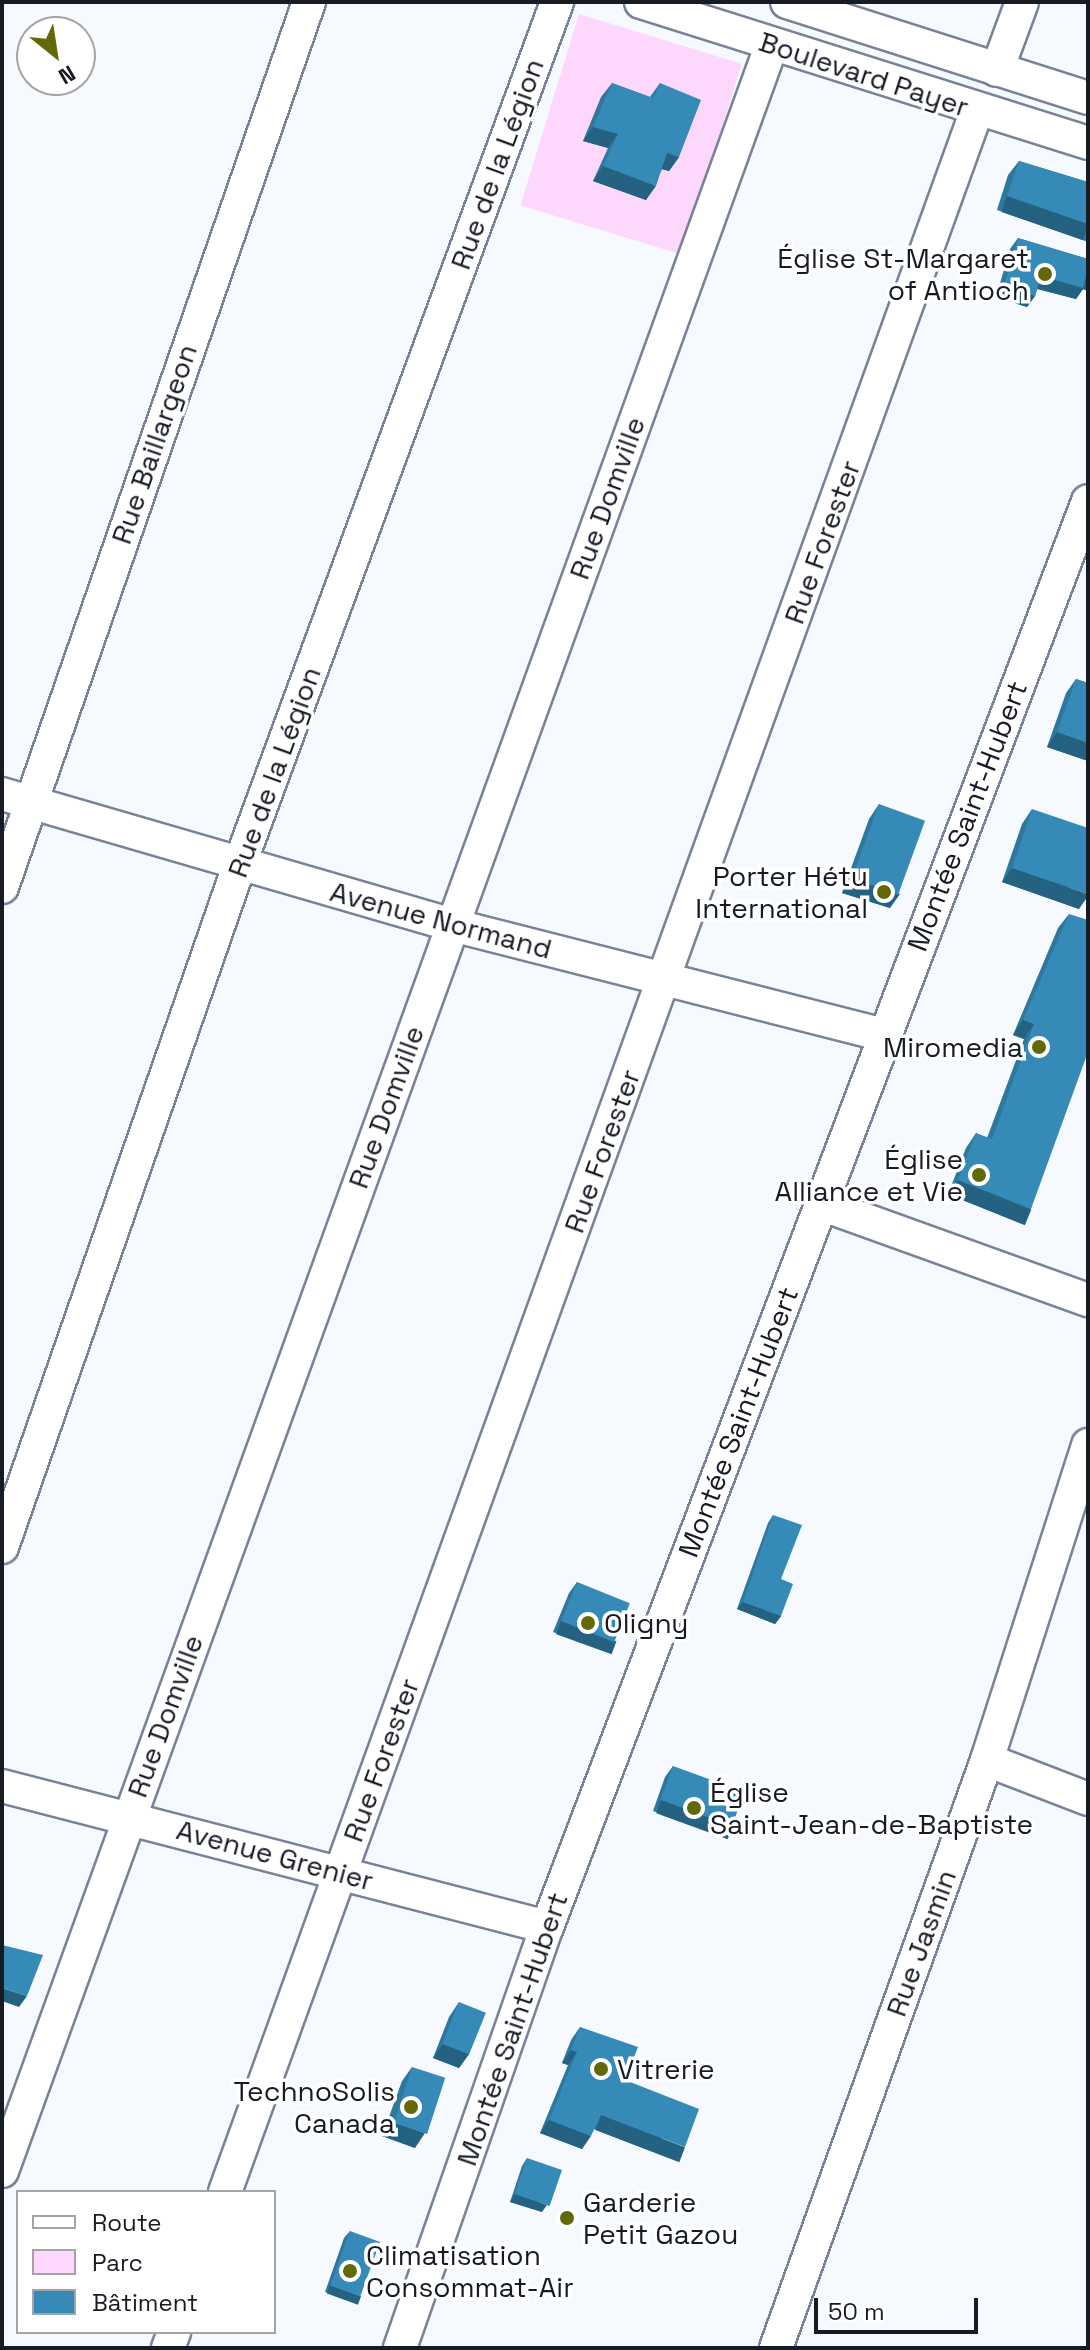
<!DOCTYPE html>
<html>
<head>
<meta charset="utf-8">
<style>
  body { margin:0 }
  #map { position:relative; width:1090px; height:2350px; overflow:hidden; background:#f6f9fe; font-family:"Space Grotesk",sans-serif }
  div>[style] { position:absolute }
  [style*='--x'] { left:calc(var(--x)*1px); top:calc(var(--y)*1px); width:calc(var(--w)*1px); rotate:calc(var(--a)*1deg) }
  .green>* { inset:0; background:#fed7fc; transform-origin:0 0 }
  .roads { filter:drop-shadow(2px 0 #78839a) drop-shadow(-2px 0 #78839a) drop-shadow(0 2px #78839a) drop-shadow(0 -2px #78839a) }
  .minor>* { height:32px; margin:-16px; padding:0 16px; transform-origin:16px; border-radius:16px; background:#fff }
  .wall>* { inset:0; background:#2e779d }
  .shaded-wall>* { inset:0; background:#256180; transform-origin:0 0 }
  .building>* { inset:0; background:#358ab7; transform-origin:0 0 }
  .dots>* { width:22px; height:22px; translate:-50% -50%; box-sizing:border-box; border:4px solid #fff; border-radius:50% }
  span { translate:-50% -50%; white-space:nowrap; text-align:center; line-height:1.15; -webkit-text-stroke:7px #fff; paint-order:stroke }
  .street-label { font-size:28px; color:#171b24 }
  .poi-label { font-size:28px; color:#171b24 }
  .right { translate:-100% -50%; text-align:right }
  .left { translate:0 -50%; text-align:left }
  .frame { position:absolute; inset:0; border:4px solid #171b24; pointer-events:none }
  .legend { position:absolute; left:16px; top:2190px; width:260px; height:144px; box-sizing:border-box; background:#fff; border:2px solid #a2a4a7; margin:0; padding:10px 14px; list-style:none; font-size:24px; color:#171b24 }
  .legend li { display:flex; align-items:center; gap:16px; height:40px }
  .legend b { width:40px; border:2px solid #a2a4a7 }
  .north { position:absolute; left:16px; top:16px; width:80px; height:80px; box-sizing:border-box; background:#fff; border:2px solid #a2a4a7; border-radius:50%; rotate:150deg; font-size:22px; font-weight:700; line-height:32px; text-align:center; color:#171b24 }
  .north::after { content:''; display:block; margin:auto; width:28px; height:36px; background:#636808; clip-path:polygon(50% 0,100% 100%,50% 72%,0 100%) }
  .scale { position:absolute; left:814px; top:2298px; width:164px; height:36px; box-sizing:border-box; border:4px solid #171b24; border-top:0; padding-left:10px; font-size:24px; line-height:28px; white-space:nowrap; color:#171b24; -webkit-text-stroke:6px #fff; paint-order:stroke }
</style>
</head>
<body>
<div id="map">
  <div class="green">
    <i style="left:579px;top:14px;width:170px;height:200px;rotate:17deg"></i>
  </div>
  <div class="roads">
    <div class="minor">
      <i style="--x:641;--y:2;--w:469;--a:17.5"></i>
      <i style="--x:787;--y:2;--w:316;--a:17.7"></i>
      <i style="--x:997;--y:70;--w:72;--a:-69.8"></i>
      <i style="--x:2;--y:794;--w:469;--a:16.2"></i>
      <i style="--x:452;--y:925;--w:445;--a:14.3"></i>
      <i style="--x:2;--y:887;--w:937;--a:-70.87"></i>
      <i style="--x:821;--y:1204;--w:284;--a:19.8"></i>
      <i style="--x:2;--y:1547;--w:721;--a:-70.81"></i>
      <i style="--x:239;--y:866;--w:921;--a:-69.79"></i>
      <i style="--x:987;--y:1760;--w:108;--a:21.1"></i>
      <i style="--x:2;--y:1786;--w:563;--a:14.51"></i>
      <i style="--x:2;--y:2171;--w:2262;--a:-70.1"></i>
      <i style="--x:225;--y:2192;--w:2214;--a:-70.14"></i>
      <i style="--x:168;--y:2348;--w:17;--a:-69"></i>
      <i style="--x:400;--y:2348;--w:446;--a:-70.8"></i>
      <i style="--x:547;--y:1927;--w:1525;--a:-69.22"></i>
      <i style="--x:776;--y:2348;--w:625;--a:-70.26"></i>
      <i style="--x:987;--y:1760;--w:331;--a:-72.2"></i>
    </div>
  </div>
  <div class="wall">
    <i style="clip-path:polygon(612px 83px,650px 97px,660px 83px,679px 157px,669px 171px,662px 169px,646px 200px,593px 181px,608px 148px,583px 141px,601px 97px)"></i>
    <i style="clip-path:polygon(1019px 161px,1088px 182px,1088px 242px,997px 210px,1008px 175px)"></i>
    <i style="clip-path:polygon(1018px 238px,1088px 259px,1088px 291px,1083px 289px,1076px 299px,1037px 289px,1035px 296px,1027px 307px,996px 297px,1010px 249px)"></i>
    <i style="clip-path:polygon(1076px 679px,1088px 683px,1088px 761px,1047px 747px,1066px 693px)"></i>
    <i style="clip-path:polygon(879px 804px,890px 908px,842px 893px,869px 819px)"></i>
    <i style="clip-path:polygon(1032px 809px,1079px 909px,1002px 882px,1022px 824px)"></i>
    <i style="clip-path:polygon(1069px 914px,1031px 1209px,1021px 1223px,948px 1194px,966px 1148px,976px 1133px,987px 1138px,1024px 1039px,1013px 1035px,1058px 928px)"></i>
    <i style="clip-path:polygon(773px 1515px,781px 1579px,781px 1616px,775px 1624px,737px 1609px,768px 1523px)"></i>
    <i style="clip-path:polygon(577px 1582px,608px 1652px,553px 1632px,569px 1593px)"></i>
    <i style="clip-path:polygon(673px 1766px,732px 1826px,724px 1837px,653px 1811px,665px 1777px)"></i>
    <i style="clip-path:polygon(459px 2002px,469px 2054px,459px 2068px,433px 2058px,449px 2017px)"></i>
    <i style="clip-path:polygon(580px 2027px,625px 2080px,676px 2160px,594px 2129px,582px 2149px,540px 2133px,568px 2065px,562px 2063px,571px 2040px)"></i>
    <i style="clip-path:polygon(412px 2067px,415px 2148px,382px 2136px,402px 2081px)"></i>
    <i style="clip-path:polygon(527px 2158px,542px 2212px,510px 2202px,522px 2166px)"></i>
    <i style="clip-path:polygon(350px 2231px,356px 2303px,325px 2292px,344px 2238px)"></i>
  </div>
  <div class="shaded-wall">
    <i style="clip-path:polygon(593px 127px,618px 134px,608px 148px,583px 141px)"></i>
    <i style="clip-path:polygon(667px 153px,679px 157px,669px 171px,657px 168px)"></i>
    <i style="clip-path:polygon(603px 166px,656px 186px,646px 200px,593px 181px)"></i>
    <i style="left:1007px;top:196px;width:86px;height:17px;rotate:19deg"></i>
    <i style="clip-path:polygon(1041px 276px,1088px 277px,1088px 291px,1083px 289px,1076px 299px,1034px 288px)"></i>
    <i style="clip-path:polygon(1004px 286px,1035px 296px,1027px 307px,996px 297px)"></i>
    <i style="clip-path:polygon(1057px 732px,1088px 743px,1088px 761px,1047px 747px)"></i>
    <i style="clip-path:polygon(1012px 868px,1088px 894px,1088px 896px,1079px 909px,1002px 882px)"></i>
    <i style="clip-path:polygon(852px 878px,900px 894px,890px 908px,842px 893px)"></i>
    <i style="clip-path:polygon(1023px 1020px,1034px 1024px,1024px 1039px,1013px 1035px)"></i>
    <i style="left:958px;top:1180px;width:79px;height:17px;rotate:22deg"></i>
    <i style="clip-path:polygon(743px 1602px,781px 1616px,775px 1624px,737px 1609px)"></i>
    <i style="left:561px;top:1621px;width:59px;height:14px;rotate:20deg"></i>
    <i style="left:661px;top:1800px;width:76px;height:14px;rotate:20deg"></i>
    <i style="clip-path:polygon(2px 1988px,27px 1996px,19px 2007px,2px 2001px)"></i>
    <i style="clip-path:polygon(443px 2044px,469px 2054px,459px 2068px,433px 2058px)"></i>
    <i style="clip-path:polygon(571px 2050px,577px 2052px,568px 2065px,562px 2063px)"></i>
    <i style="left:601px;top:2115px;width:90px;height:16px;rotate:21deg"></i>
    <i style="clip-path:polygon(549px 2120px,591px 2136px,582px 2149px,540px 2133px)"></i>
    <i style="clip-path:polygon(392px 2122px,425px 2133px,415px 2148px,382px 2136px)"></i>
    <i style="clip-path:polygon(515px 2194px,547px 2205px,542px 2212px,510px 2202px)"></i>
    <i style="left:330px;top:2285px;width:33px;height:9px;rotate:20deg"></i>
  </div>
  <div class="building">
    <i style="clip-path:polygon(612px 83px,653px 98px,660px 83px,701px 100px,679px 157px,667px 153px,656px 186px,603px 166px,618px 134px,593px 127px)"></i>
    <i style="clip-path:polygon(1019px 161px,1088px 182px,1088px 224px,1007px 196px)"></i>
    <i style="clip-path:polygon(1018px 238px,1088px 259px,1088px 277px,1086px 276px,1083px 288px,1041px 276px,1035px 296px,1004px 286px)"></i>
    <i style="clip-path:polygon(1076px 679px,1088px 683px,1088px 743px,1057px 732px)"></i>
    <i style="left:879px;top:804px;width:49px;height:79px;rotate:20deg"></i>
    <i style="clip-path:polygon(1032px 809px,1088px 828px,1088px 894px,1012px 868px)"></i>
    <i style="clip-path:polygon(1069px 914px,1088px 920px,1088px 1052px,1031px 1209px,958px 1180px,976px 1133px,992px 1139px,1034px 1024px,1023px 1020px)"></i>
    <i style="clip-path:polygon(773px 1515px,802px 1525px,781px 1579px,793px 1584px,781px 1616px,743px 1602px)"></i>
    <i style="left:577px;top:1582px;width:57px;height:42px;rotate:22deg"></i>
    <i style="left:673px;top:1766px;width:76px;height:36px;rotate:20deg"></i>
    <i style="clip-path:polygon(2px 1945px,43px 1955px,27px 1996px,2px 1988px)"></i>
    <i style="left:459px;top:2002px;width:29px;height:45px;rotate:22deg"></i>
    <i style="clip-path:polygon(580px 2027px,638px 2047px,625px 2080px,699px 2109px,685px 2147px,601px 2115px,591px 2136px,549px 2120px,577px 2052px,571px 2050px)"></i>
    <i style="left:412px;top:2067px;width:35px;height:59px;rotate:18deg"></i>
    <i style="left:527px;top:2158px;width:37px;height:38px;rotate:19deg"></i>
    <i style="left:350px;top:2231px;width:32px;height:58px;rotate:20deg"></i>
  </div>
  <div class="dots">
    <i style="left:1045px;top:274px;background:#636808"></i>
    <i style="left:884px;top:892px;background:#636808"></i>
    <i style="left:1039px;top:1047px;background:#636808"></i>
    <i style="left:979px;top:1175px;background:#636808"></i>
    <i style="left:588px;top:1623px;background:#636808"></i>
    <i style="left:694px;top:1808px;background:#636808"></i>
    <i style="left:601px;top:2069px;background:#636808"></i>
    <i style="left:411px;top:2107px;background:#636808"></i>
    <i style="left:567px;top:2218px;background:#636808"></i>
    <i style="left:350px;top:2271px;background:#636808"></i>
  </div>
  <div class="street-label">
    <span style="left:864px;top:74px;rotate:18deg">Boulevard Payer</span>
    <span style="left:497px;top:164px;rotate:-70deg">Rue de la Légion</span>
    <span style="left:154px;top:444px;rotate:-71deg">Rue Baillargeon</span>
    <span style="left:607px;top:498px;rotate:-70deg">Rue Domville</span>
    <span style="left:822px;top:542px;rotate:-70deg">Rue Forester</span>
    <span style="left:274px;top:772px;rotate:-70deg">Rue de la Légion</span>
    <span style="left:967px;top:816px;rotate:-69deg">Montée Saint-Hubert</span>
    <span style="left:441px;top:920px;rotate:15deg">Avenue Normand</span>
    <span style="left:386px;top:1107px;rotate:-70deg">Rue Domville</span>
    <span style="left:602px;top:1151px;rotate:-70deg">Rue Forester</span>
    <span style="left:738px;top:1422px;rotate:-69deg">Montée Saint-Hubert</span>
    <span style="left:165px;top:1716px;rotate:-70deg">Rue Domville</span>
    <span style="left:381px;top:1760px;rotate:-70deg">Rue Forester</span>
    <span style="left:275px;top:1855px;rotate:15deg">Avenue Grenier</span>
    <span style="left:921px;top:1943px;rotate:-70deg">Rue Jasmin</span>
    <span style="left:512px;top:2029px;rotate:-71deg">Montée Saint-Hubert</span>
  </div>
  <div class="poi-label">
    <span class="right" style="left:1029px;top:274px">Église St-Margaret<br>of Antioch</span>
    <span class="right" style="left:868px;top:892px">Porter Hétu<br>International</span>
    <span class="right" style="left:1023px;top:1047px">Miromedia</span>
    <span class="right" style="left:963px;top:1175px">Église<br>Alliance et Vie</span>
    <span class="left" style="left:604px;top:1623px">Oligny</span>
    <span class="left" style="left:710px;top:1808px">Église<br>Saint-Jean-de-Baptiste</span>
    <span class="left" style="left:617px;top:2069px">Vitrerie</span>
    <span class="right" style="left:395px;top:2107px">TechnoSolis<br>Canada</span>
    <span class="left" style="left:583px;top:2218px">Garderie<br>Petit Gazou</span>
    <span class="left" style="left:366px;top:2271px">Climatisation<br>Consommat-Air</span>
  </div>
  <div class="frame"></div>
  <ul class="legend">
  <li><b style="height:10px;background:#fff"></b>Route</li>
  <li><b style="height:22px;background:#fed7fc"></b>Parc</li>
  <li><b style="height:22px;background:#358ab7"></b>Bâtiment</li>
  </ul>
  <div class="north">N</div>
  <div class="scale">50 m</div>
</div>
</body>
</html>
